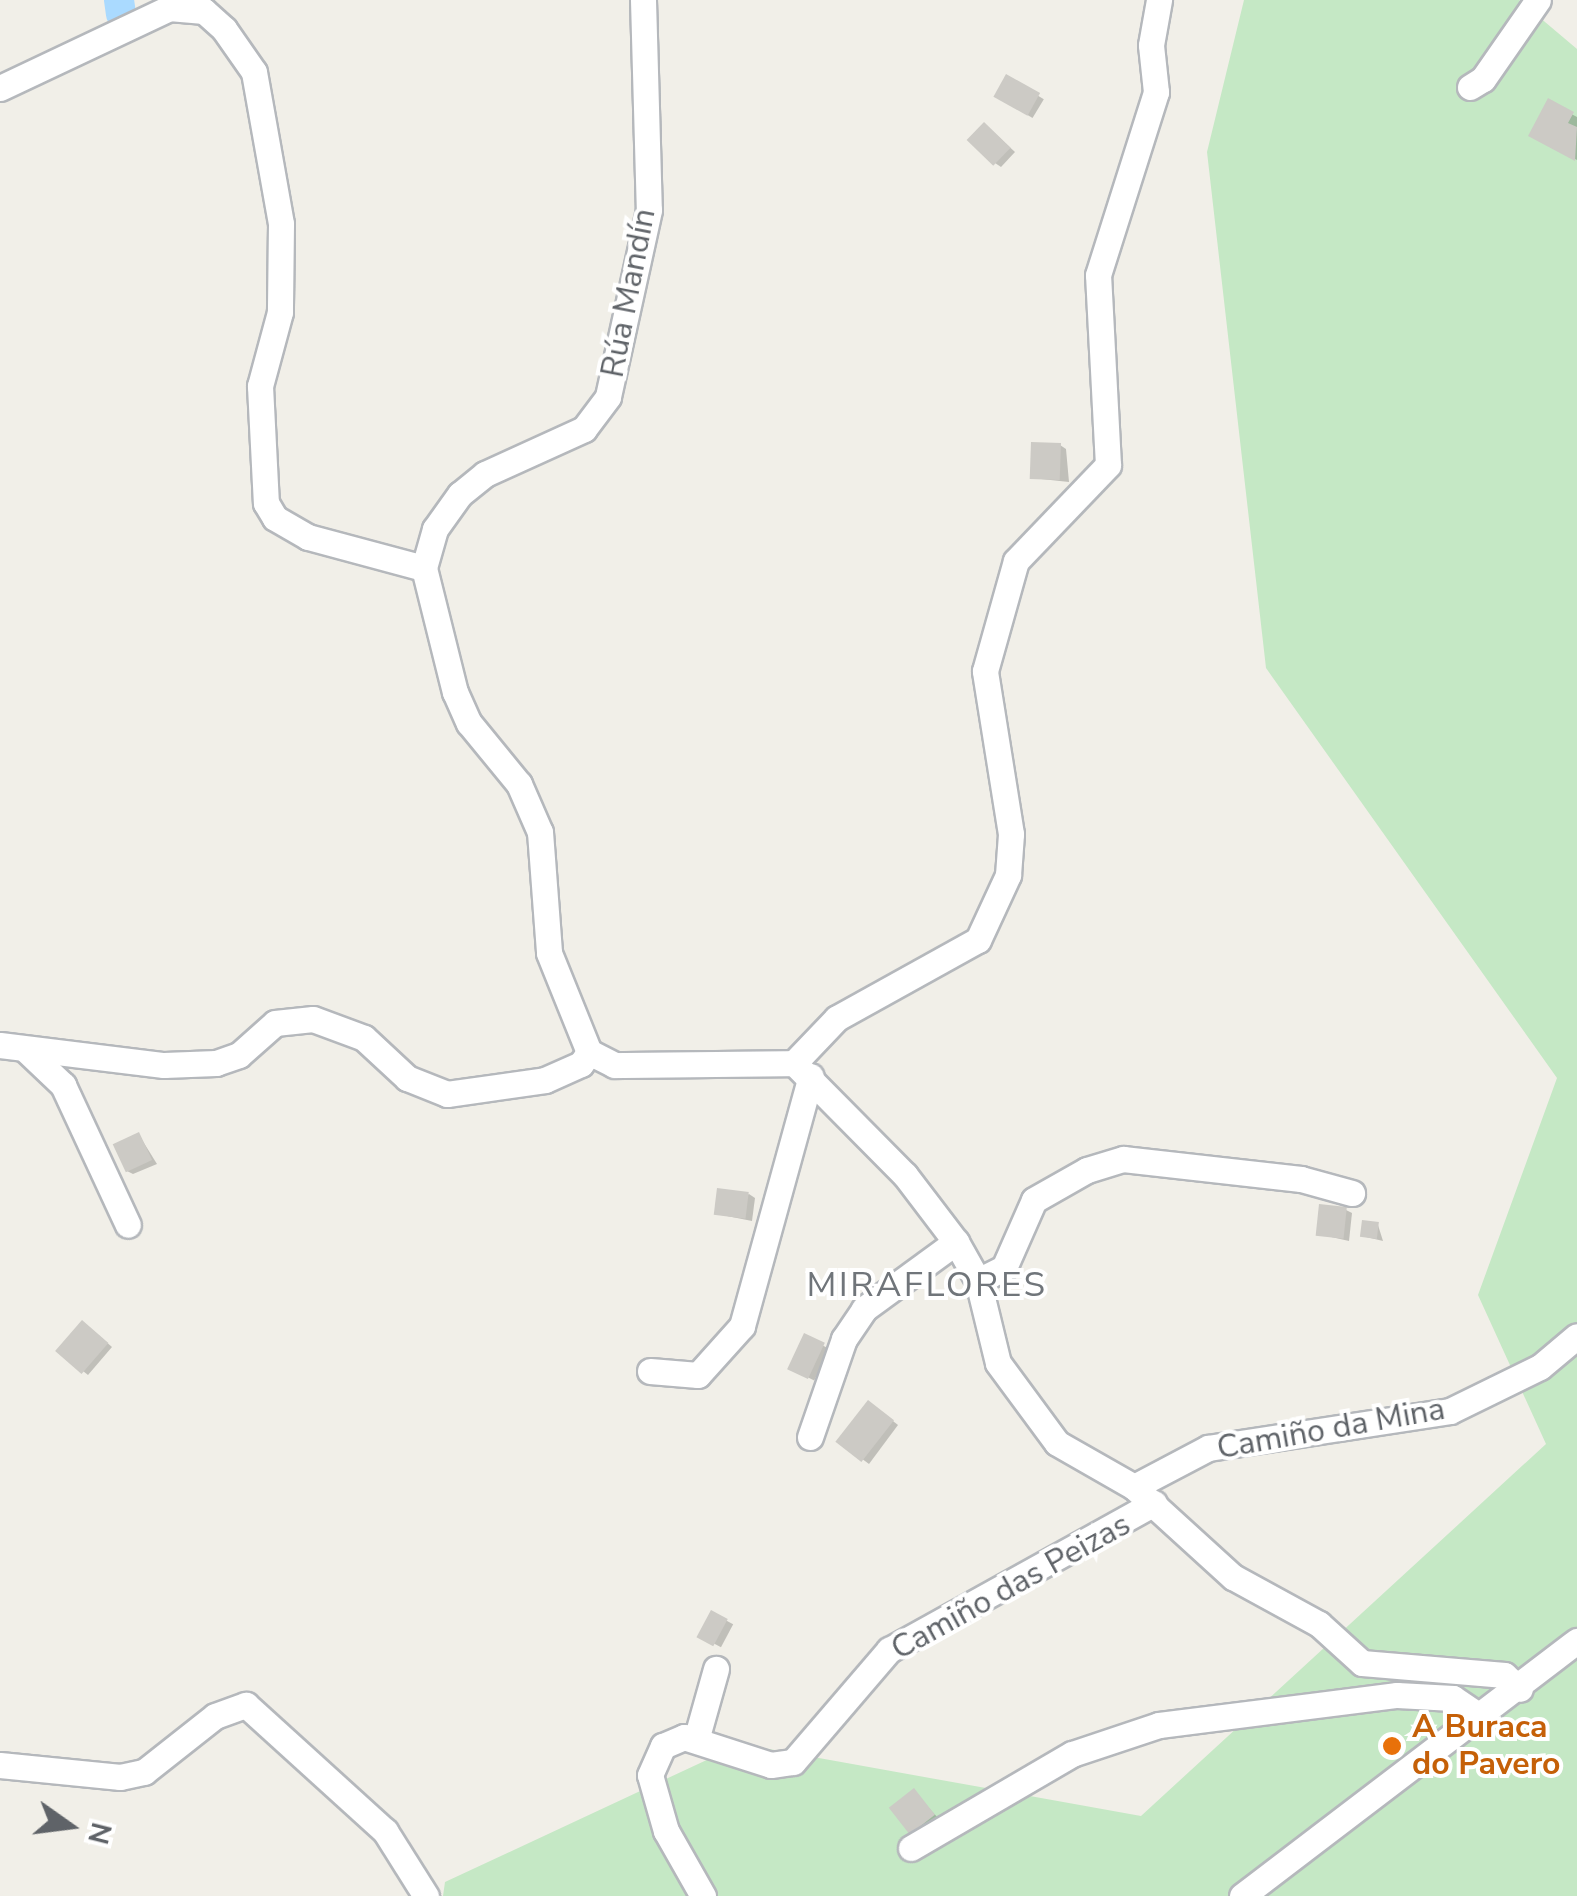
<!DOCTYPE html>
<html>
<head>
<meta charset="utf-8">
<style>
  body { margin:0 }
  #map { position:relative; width:1577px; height:1896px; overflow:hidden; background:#f1efe8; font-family:"Nunito Sans",sans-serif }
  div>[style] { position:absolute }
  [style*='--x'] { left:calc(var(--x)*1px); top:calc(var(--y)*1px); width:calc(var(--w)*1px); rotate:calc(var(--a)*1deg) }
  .green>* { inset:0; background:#c5e8c5 }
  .shadow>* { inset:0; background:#0003; transform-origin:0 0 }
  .river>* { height:30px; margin:-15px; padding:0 15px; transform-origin:15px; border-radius:15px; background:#aadaff }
  .building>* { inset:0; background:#cccac5; transform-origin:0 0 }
  .roads { filter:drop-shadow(2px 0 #b5b8bc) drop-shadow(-2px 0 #b5b8bc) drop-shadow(0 2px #b5b8bc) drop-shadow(0 -2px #b5b8bc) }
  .minor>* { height:25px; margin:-12.5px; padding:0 12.5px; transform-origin:12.5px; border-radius:12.5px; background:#fff }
  .dots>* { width:28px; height:28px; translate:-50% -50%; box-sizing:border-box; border:5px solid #fff; border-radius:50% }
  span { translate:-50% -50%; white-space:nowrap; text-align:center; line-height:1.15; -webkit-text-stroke:8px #fff; paint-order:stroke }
  .street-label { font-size:32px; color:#5f6368 }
  .food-label { font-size:32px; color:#c56008; font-weight:700 }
  .left { translate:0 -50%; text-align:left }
  .neighbourhood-label { font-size:35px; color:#70757a; letter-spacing:2.5px }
  .north { position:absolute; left:20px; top:1776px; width:100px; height:100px; -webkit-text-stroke:8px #fff; paint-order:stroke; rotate:104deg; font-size:28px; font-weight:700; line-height:40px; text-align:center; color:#5f6368 }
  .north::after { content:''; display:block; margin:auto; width:35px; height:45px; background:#5f6368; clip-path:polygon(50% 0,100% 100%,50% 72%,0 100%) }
</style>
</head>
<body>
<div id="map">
  <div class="green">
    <i style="clip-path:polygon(1244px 0,1519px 0,1577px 49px,1577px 1896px,443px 1896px,445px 1882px,741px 1744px,1141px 1816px,1546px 1444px,1478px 1295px,1557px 1078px,1266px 668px,1207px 152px)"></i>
  </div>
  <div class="shadow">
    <i style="left:1007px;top:77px;width:43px;height:22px;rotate:31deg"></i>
    <i style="clip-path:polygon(1549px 102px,1577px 117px,1577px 160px,1531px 135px)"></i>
    <i style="clip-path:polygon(990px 129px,1015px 152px,1001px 167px,995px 163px)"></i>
    <i style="clip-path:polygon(1060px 445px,1066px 449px,1069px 482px,1032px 478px)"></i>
    <i style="clip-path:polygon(139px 1135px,157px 1164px,133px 1174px,127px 1171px)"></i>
    <i style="clip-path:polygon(749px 1194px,755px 1198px,752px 1221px,717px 1214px)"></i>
    <i style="clip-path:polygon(1346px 1210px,1352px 1213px,1349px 1241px,1318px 1234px)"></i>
    <i style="clip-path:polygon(1378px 1225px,1383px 1241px,1362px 1236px)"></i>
    <i style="clip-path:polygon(89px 1327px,112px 1347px,88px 1375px,58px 1351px)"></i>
    <i style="left:806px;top:1337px;width:27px;height:35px;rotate:27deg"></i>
    <i style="clip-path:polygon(874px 1406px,898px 1425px,869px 1464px,838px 1441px)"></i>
    <i style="left:712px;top:1613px;width:24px;height:26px;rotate:28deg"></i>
    <i style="clip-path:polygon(914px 1792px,939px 1819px,913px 1833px)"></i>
  </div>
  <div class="river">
    <i style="--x:119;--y:0;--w:14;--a:82"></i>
  </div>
  <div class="building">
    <i style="left:1006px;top:74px;width:39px;height:26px;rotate:29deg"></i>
    <i style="clip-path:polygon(1548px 98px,1574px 112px,1568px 123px,1577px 127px,1575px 161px,1528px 136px)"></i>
    <i style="left:984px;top:122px;width:37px;height:25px;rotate:44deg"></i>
    <i style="left:1031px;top:442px;width:30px;height:37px;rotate:2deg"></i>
    <i style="left:139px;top:1132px;width:31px;height:29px;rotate:65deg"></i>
    <i style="left:717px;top:1188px;width:32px;height:27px;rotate:7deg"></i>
    <i style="left:1319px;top:1204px;width:28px;height:32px;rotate:6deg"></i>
    <i style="left:1362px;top:1220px;width:17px;height:17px;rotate:7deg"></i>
    <i style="left:82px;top:1320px;width:35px;height:41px;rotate:41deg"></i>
    <i style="left:804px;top:1333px;width:23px;height:40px;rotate:25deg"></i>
    <i style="left:868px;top:1400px;width:33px;height:53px;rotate:38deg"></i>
    <i style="left:711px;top:1610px;width:19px;height:31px;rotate:28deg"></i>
    <i style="left:914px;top:1788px;width:34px;height:32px;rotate:52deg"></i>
  </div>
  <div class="roads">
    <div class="minor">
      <i style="--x:643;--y:0;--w:210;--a:88.4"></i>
      <i style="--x:649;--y:210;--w:191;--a:102.4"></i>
      <i style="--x:608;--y:397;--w:40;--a:127"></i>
      <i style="--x:584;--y:429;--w:109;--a:155.6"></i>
      <i style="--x:485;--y:474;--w:32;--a:141"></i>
      <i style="--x:460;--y:494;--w:43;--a:125.5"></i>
      <i style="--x:435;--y:529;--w:41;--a:105.8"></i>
      <i style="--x:424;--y:568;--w:128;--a:76"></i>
      <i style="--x:455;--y:692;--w:34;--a:66"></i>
      <i style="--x:469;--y:723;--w:79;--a:50.7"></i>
      <i style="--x:519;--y:784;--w:52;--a:66.4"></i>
      <i style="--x:540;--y:832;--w:121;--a:85.7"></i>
      <i style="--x:549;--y:953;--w:107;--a:68"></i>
      <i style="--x:589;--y:1052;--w:28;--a:27"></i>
      <i style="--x:614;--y:1065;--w:180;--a:-0.6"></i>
      <i style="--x:794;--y:1063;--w:158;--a:45.3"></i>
      <i style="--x:905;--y:1175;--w:84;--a:52.7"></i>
      <i style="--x:956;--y:1242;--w:45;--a:60.6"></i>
      <i style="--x:978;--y:1281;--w:84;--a:76.3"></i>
      <i style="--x:998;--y:1363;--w:99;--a:53.6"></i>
      <i style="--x:1057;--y:1443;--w:89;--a:29.7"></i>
      <i style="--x:1134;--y:1487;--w:134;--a:42.3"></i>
      <i style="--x:1233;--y:1577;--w:98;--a:28.7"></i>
      <i style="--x:1319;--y:1624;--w:58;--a:42.2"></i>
      <i style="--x:1362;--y:1663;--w:143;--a:4.8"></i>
      <i style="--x:1504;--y:1675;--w:21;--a:41"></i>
      <i style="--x:1470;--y:87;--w:15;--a:-32"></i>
      <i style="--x:1483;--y:79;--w:96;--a:-55.2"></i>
      <i style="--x:0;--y:88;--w:187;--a:-25.3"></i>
      <i style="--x:169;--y:8;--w:35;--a:5"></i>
      <i style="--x:204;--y:11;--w:27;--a:42"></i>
      <i style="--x:224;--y:29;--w:52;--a:55.1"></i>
      <i style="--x:254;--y:72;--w:154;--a:79.9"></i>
      <i style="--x:281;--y:224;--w:88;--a:90.7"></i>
      <i style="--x:280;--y:312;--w:77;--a:105.1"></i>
      <i style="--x:260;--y:386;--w:117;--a:87.1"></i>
      <i style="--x:266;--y:503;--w:17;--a:59"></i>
      <i style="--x:275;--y:518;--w:38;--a:30"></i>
      <i style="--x:308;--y:537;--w:120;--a:15"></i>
      <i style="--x:0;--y:1045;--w:165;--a:7"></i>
      <i style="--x:164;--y:1065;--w:52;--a:-2.2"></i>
      <i style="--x:216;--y:1063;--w:24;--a:-19"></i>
      <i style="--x:239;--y:1055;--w:48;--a:-41.6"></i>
      <i style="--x:275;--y:1023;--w:38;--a:-6"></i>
      <i style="--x:313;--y:1019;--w:54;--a:20.4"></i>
      <i style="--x:364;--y:1038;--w:59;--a:42.9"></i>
      <i style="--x:407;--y:1078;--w:43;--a:21.8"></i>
      <i style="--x:447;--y:1094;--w:99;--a:-8.1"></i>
      <i style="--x:545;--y:1080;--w:39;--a:-24"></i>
      <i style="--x:581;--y:1064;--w:14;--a:-56"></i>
      <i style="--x:27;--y:1051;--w:50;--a:43.4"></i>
      <i style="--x:63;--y:1085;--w:154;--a:65.1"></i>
      <i style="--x:794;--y:1063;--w:62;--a:-46.3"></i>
      <i style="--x:837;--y:1018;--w:161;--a:-29"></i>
      <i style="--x:978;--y:940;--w:72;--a:-65.2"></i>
      <i style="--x:1008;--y:875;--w:41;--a:-85.8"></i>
      <i style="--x:1011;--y:834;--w:165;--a:-99.1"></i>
      <i style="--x:985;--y:671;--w:114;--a:-74.3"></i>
      <i style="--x:1016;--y:561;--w:133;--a:-46.2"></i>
      <i style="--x:1108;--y:465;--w:190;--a:-93"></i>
      <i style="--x:1098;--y:275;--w:192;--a:-72.4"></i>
      <i style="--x:1156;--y:92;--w:47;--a:-96.1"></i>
      <i style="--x:1151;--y:45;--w:46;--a:-79.9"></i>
      <i style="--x:978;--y:1281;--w:29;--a:-27"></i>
      <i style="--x:1004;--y:1268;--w:74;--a:-66.2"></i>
      <i style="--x:1034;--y:1200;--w:61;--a:-29.5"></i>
      <i style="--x:1087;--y:1170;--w:38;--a:-17"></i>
      <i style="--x:1123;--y:1159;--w:179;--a:6.4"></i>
      <i style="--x:1301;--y:1179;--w:53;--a:15.4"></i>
      <i style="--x:650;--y:1371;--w:48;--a:4.8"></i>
      <i style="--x:698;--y:1375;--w:66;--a:-48.1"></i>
      <i style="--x:742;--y:1326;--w:259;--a:-74.6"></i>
      <i style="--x:810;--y:1437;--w:104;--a:-70.9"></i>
      <i style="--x:844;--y:1339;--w:36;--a:-56"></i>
      <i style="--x:864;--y:1309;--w:114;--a:-36.1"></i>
      <i style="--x:1134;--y:1487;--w:84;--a:-27.8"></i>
      <i style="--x:1208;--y:1448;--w:245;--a:-8.7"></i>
      <i style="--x:1450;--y:1411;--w:100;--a:-26.1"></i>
      <i style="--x:1540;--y:1367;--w:48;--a:-40"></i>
      <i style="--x:696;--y:1740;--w:74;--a:-74.3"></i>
      <i style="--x:0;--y:1765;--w:121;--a:5.7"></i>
      <i style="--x:120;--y:1777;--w:25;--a:-12"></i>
      <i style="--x:144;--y:1772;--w:90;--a:-38.3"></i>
      <i style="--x:215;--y:1716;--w:33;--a:-20"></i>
      <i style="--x:246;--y:1705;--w:188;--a:42.2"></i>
      <i style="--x:385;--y:1831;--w:77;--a:57.8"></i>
      <i style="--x:911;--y:1848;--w:186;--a:-30.3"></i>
      <i style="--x:1072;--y:1754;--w:92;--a:-18.4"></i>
      <i style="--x:1159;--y:1725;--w:240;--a:-7.2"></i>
      <i style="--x:1397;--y:1695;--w:56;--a:3.1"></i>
      <i style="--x:1453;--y:1698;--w:34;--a:34"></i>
      <i style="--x:703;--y:1896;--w:75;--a:-119.6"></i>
      <i style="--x:666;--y:1831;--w:58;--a:-105.9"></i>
      <i style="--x:650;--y:1775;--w:32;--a:-66"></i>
      <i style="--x:663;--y:1746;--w:23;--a:-23"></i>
      <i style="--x:684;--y:1737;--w:91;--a:17.8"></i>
      <i style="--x:771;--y:1765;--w:22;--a:-8"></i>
      <i style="--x:793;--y:1762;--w:148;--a:-49.4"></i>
      <i style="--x:889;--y:1650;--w:303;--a:-29"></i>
      <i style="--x:1242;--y:1896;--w:421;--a:-37.3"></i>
    </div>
  </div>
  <div class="dots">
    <i style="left:1392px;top:1746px;background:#e8710a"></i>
  </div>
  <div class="street-label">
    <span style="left:629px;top:293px;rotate:-79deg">Rúa Mandín</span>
    <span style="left:1331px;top:1429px;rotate:-10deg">Camiño da Mina</span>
    <span style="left:1011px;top:1587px;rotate:-29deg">Camiño das Peizas</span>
  </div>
  <div class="food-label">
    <span class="left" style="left:1412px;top:1746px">A Buraca<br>do Pavero</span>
  </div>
  <div class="neighbourhood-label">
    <span style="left:927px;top:1285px">MIRAFLORES</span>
  </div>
  <div class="north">N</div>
</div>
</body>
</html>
